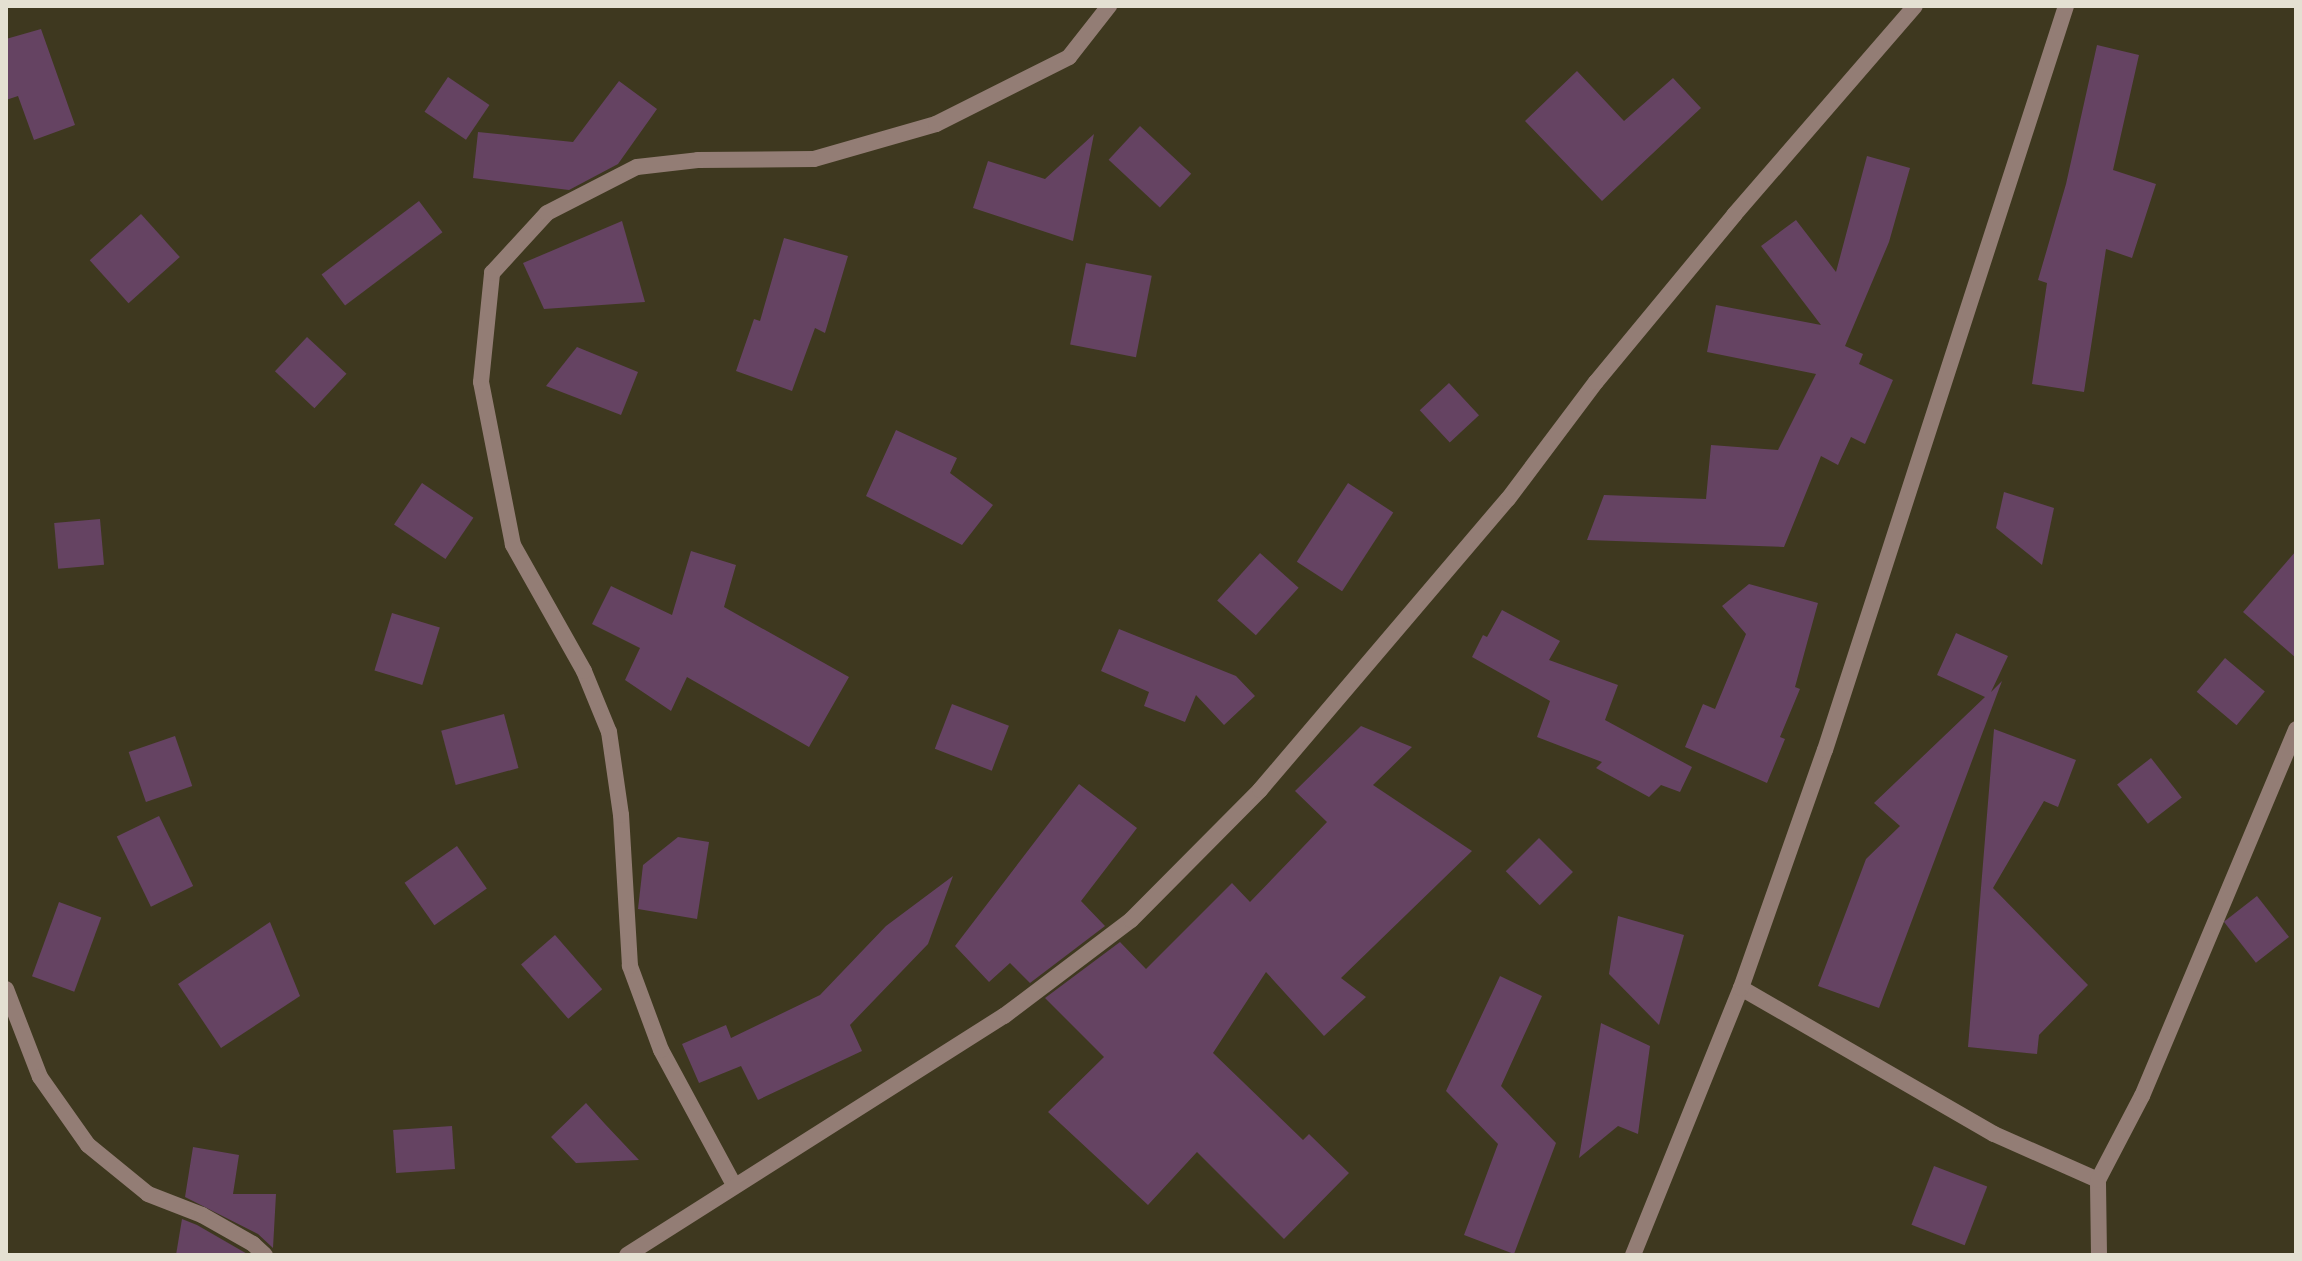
<!DOCTYPE html>
<html>
<head>
<meta charset="utf-8">
<style>
  body { margin:0 }
  #map { position:relative; width:2302px; height:1261px; overflow:hidden; background:#3e381f; font-family:"Crimson Pro",serif }
  div>[style] { position:absolute }
  [style*='--x'] { left:calc(var(--x)*1px); top:calc(var(--y)*1px); width:calc(var(--w)*1px); rotate:calc(var(--a)*1deg) }
  .building>* { inset:0; background:#654362; transform-origin:0 0 }
  .minor>* { height:16px; margin:-8px; padding:0 8px; transform-origin:8px; border-radius:8px; background:#937d75 }
  span { translate:-50% -50%; white-space:nowrap; text-align:center; line-height:1.15; -webkit-text-stroke:6px #3e381f; paint-order:stroke }
  .frame { position:absolute; inset:0; border:8px solid #e4e0d2; pointer-events:none }
</style>
</head>
<body>
<div id="map">
  <div class="building">
    <i style="clip-path:polygon(41px 29px,75px 125px,34px 140px,18px 96px,6px 100px,6px 39px)"></i>
    <i style="clip-path:polygon(2097px 45px,2139px 55px,2113px 170px,2156px 184px,2132px 258px,2106px 249px,2084px 392px,2032px 384px,2047px 283px,2038px 280px,2066px 184px)"></i>
    <i style="clip-path:polygon(1577px 71px,1624px 121px,1673px 78px,1701px 108px,1602px 201px,1525px 121px)"></i>
    <i style="left:448px;top:77px;width:50px;height:42px;rotate:34deg"></i>
    <i style="clip-path:polygon(619px 81px,657px 109px,618px 164px,569px 190px,473px 178px,478px 132px,573px 142px)"></i>
    <i style="left:1140px;top:126px;width:70px;height:46px;rotate:43deg"></i>
    <i style="clip-path:polygon(1094px 134px,1073px 241px,973px 208px,988px 161px,1045px 179px)"></i>
    <i style="clip-path:polygon(1867px 156px,1910px 168px,1889px 242px,1845px 346px,1863px 354px,1859px 364px,1893px 380px,1865px 444px,1851px 437px,1838px 465px,1821px 456px,1784px 547px,1587px 540px,1604px 495px,1706px 499px,1711px 445px,1778px 450px,1816px 374px,1707px 352px,1716px 305px,1821px 325px,1761px 246px,1796px 220px,1836px 272px)"></i>
    <i style="left:419px;top:201px;width:39px;height:122px;rotate:53deg"></i>
    <i style="left:141px;top:214px;width:58px;height:69px;rotate:48deg"></i>
    <i style="clip-path:polygon(622px 221px,645px 302px,544px 309px,523px 263px)"></i>
    <i style="clip-path:polygon(784px 238px,848px 256px,825px 333px,815px 328px,792px 391px,736px 371px,754px 319px,760px 321px)"></i>
    <i style="left:1086px;top:263px;width:67px;height:83px;rotate:11deg"></i>
    <i style="left:307px;top:337px;width:54px;height:47px;rotate:43deg"></i>
    <i style="clip-path:polygon(577px 347px,638px 372px,621px 415px,546px 386px)"></i>
    <i style="left:1449px;top:383px;width:44px;height:40px;rotate:47deg"></i>
    <i style="clip-path:polygon(896px 430px,957px 458px,950px 473px,993px 505px,962px 545px,866px 496px)"></i>
    <i style="left:422px;top:483px;width:62px;height:50px;rotate:34deg"></i>
    <i style="left:1348px;top:483px;width:54px;height:94px;rotate:33deg"></i>
    <i style="clip-path:polygon(2004px 492px,2054px 508px,2042px 565px,1996px 528px)"></i>
    <i style="left:100px;top:519px;width:46px;height:46px;rotate:85deg"></i>
    <i style="clip-path:polygon(691px 551px,736px 565px,724px 607px,849px 677px,809px 747px,687px 677px,671px 711px,625px 680px,640px 648px,592px 624px,611px 586px,672px 615px)"></i>
    <i style="clip-path:polygon(2296px 551px,2296px 658px,2243px 612px)"></i>
    <i style="left:1260px;top:553px;width:52px;height:64px;rotate:42deg"></i>
    <i style="clip-path:polygon(1749px 584px,1818px 603px,1795px 687px,1800px 689px,1780px 737px,1785px 739px,1767px 783px,1685px 747px,1703px 704px,1715px 709px,1746px 634px,1722px 606px)"></i>
    <i style="clip-path:polygon(1502px 610px,1560px 641px,1549px 660px,1618px 685px,1605px 720px,1692px 767px,1680px 792px,1661px 785px,1649px 797px,1596px 768px,1602px 762px,1537px 737px,1550px 701px,1472px 657px,1483px 635px,1487px 637px)"></i>
    <i style="left:392px;top:613px;width:50px;height:60px;rotate:17deg"></i>
    <i style="clip-path:polygon(1119px 629px,1236px 676px,1255px 696px,1224px 725px,1196px 695px,1185px 722px,1144px 706px,1149px 692px,1101px 671px)"></i>
    <i style="clip-path:polygon(1956px 633px,2008px 656px,1991px 692px,2002px 681px,1879px 1008px,1818px 986px,1866px 859px,1900px 826px,1874px 803px,1985px 697px,1937px 675px)"></i>
    <i style="left:2225px;top:658px;width:52px;height:44px;rotate:40deg"></i>
    <i style="left:952px;top:704px;width:61px;height:48px;rotate:21deg"></i>
    <i style="left:504px;top:714px;width:56px;height:65px;rotate:75deg"></i>
    <i style="clip-path:polygon(1361px 726px,1412px 747px,1373px 785px,1472px 851px,1341px 978px,1366px 997px,1324px 1036px,1266px 972px,1213px 1053px,1303px 1140px,1309px 1134px,1349px 1173px,1284px 1239px,1197px 1152px,1148px 1205px,1048px 1112px,1104px 1057px,1045px 998px,1120px 942px,1146px 969px,1232px 883px,1250px 902px,1327px 822px,1295px 791px)"></i>
    <i style="clip-path:polygon(1994px 729px,2076px 760px,2058px 807px,2044px 801px,1993px 888px,2088px 985px,2039px 1035px,2037px 1054px,1968px 1047px)"></i>
    <i style="left:175px;top:736px;width:53px;height:49px;rotate:71deg"></i>
    <i style="left:2151px;top:758px;width:50px;height:43px;rotate:52deg"></i>
    <i style="clip-path:polygon(1079px 784px,1137px 828px,1081px 901px,1105px 926px,1030px 983px,1010px 963px,989px 982px,955px 946px)"></i>
    <i style="left:159px;top:816px;width:78px;height:47px;rotate:64deg"></i>
    <i style="clip-path:polygon(678px 837px,709px 842px,697px 919px,638px 909px,643px 865px)"></i>
    <i style="left:1539px;top:838px;width:48px;height:47px;rotate:45deg"></i>
    <i style="left:457px;top:846px;width:52px;height:64px;rotate:55deg"></i>
    <i style="clip-path:polygon(953px 876px,928px 944px,850px 1025px,862px 1051px,758px 1100px,741px 1066px,699px 1083px,682px 1044px,726px 1025px,731px 1038px,820px 995px,886px 926px)"></i>
    <i style="left:2257px;top:896px;width:52px;height:42px;rotate:52deg"></i>
    <i style="left:59px;top:902px;width:45px;height:79px;rotate:20deg"></i>
    <i style="clip-path:polygon(1618px 916px,1684px 935px,1659px 1025px,1609px 974px)"></i>
    <i style="clip-path:polygon(270px 922px,300px 996px,221px 1048px,178px 984px)"></i>
    <i style="left:555px;top:935px;width:72px;height:45px;rotate:49deg"></i>
    <i style="clip-path:polygon(1500px 976px,1542px 996px,1501px 1086px,1556px 1143px,1514px 1254px,1464px 1235px,1498px 1144px,1446px 1091px)"></i>
    <i style="clip-path:polygon(1601px 1023px,1650px 1046px,1638px 1134px,1618px 1126px,1579px 1158px)"></i>
    <i style="clip-path:polygon(586px 1103px,605px 1124px,639px 1160px,576px 1163px,551px 1137px)"></i>
    <i style="left:452px;top:1126px;width:43px;height:59px;rotate:86deg"></i>
    <i style="clip-path:polygon(193px 1147px,239px 1155px,233px 1194px,276px 1194px,273px 1248px,258px 1234px,185px 1197px)"></i>
    <i style="left:1934px;top:1166px;width:57px;height:63px;rotate:21deg"></i>
    <i style="clip-path:polygon(182px 1219px,197px 1225px,249px 1255px,176px 1255px)"></i>
  </div>
  <div class="minor">
    <i style="--x:1741;--y:988;--w:292;--a:30"></i>
    <i style="--x:1994;--y:1134;--w:114;--a:23.9"></i>
    <i style="--x:6;--y:989;--w:94;--a:68.9"></i>
    <i style="--x:40;--y:1077;--w:83;--a:54.8"></i>
    <i style="--x:88;--y:1145;--w:77;--a:39.2"></i>
    <i style="--x:148;--y:1194;--w:58;--a:21.3"></i>
    <i style="--x:202;--y:1215;--w:59;--a:29.6"></i>
    <i style="--x:253;--y:1244;--w:16;--a:43"></i>
    <i style="--x:734;--y:1185;--w:153;--a:-118.4"></i>
    <i style="--x:661;--y:1050;--w:90;--a:-110.3"></i>
    <i style="--x:630;--y:966;--w:151;--a:-93.4"></i>
    <i style="--x:621;--y:815;--w:84;--a:-98.2"></i>
    <i style="--x:609;--y:732;--w:66;--a:-112.3"></i>
    <i style="--x:584;--y:671;--w:145;--a:-119.4"></i>
    <i style="--x:513;--y:545;--w:166;--a:-101.1"></i>
    <i style="--x:481;--y:382;--w:110;--a:-84.2"></i>
    <i style="--x:492;--y:273;--w:81;--a:-47.5"></i>
    <i style="--x:547;--y:213;--w:101;--a:-27.1"></i>
    <i style="--x:637;--y:167;--w:61;--a:-6.5"></i>
    <i style="--x:698;--y:160;--w:116;--a:-0.5"></i>
    <i style="--x:814;--y:159;--w:127;--a:-16"></i>
    <i style="--x:936;--y:124;--w:149;--a:-26.7"></i>
    <i style="--x:1069;--y:57;--w:65;--a:-51.9"></i>
    <i style="--x:627;--y:1255;--w:446;--a:-32.4"></i>
    <i style="--x:1004;--y:1016;--w:159;--a:-37.1"></i>
    <i style="--x:1131;--y:920;--w:183;--a:-45.2"></i>
    <i style="--x:1260;--y:790;--w:382;--a:-49.6"></i>
    <i style="--x:1508;--y:499;--w:146;--a:-53.1"></i>
    <i style="--x:1596;--y:382;--w:217;--a:-50.4"></i>
    <i style="--x:1734;--y:215;--w:276;--a:-49.1"></i>
    <i style="--x:1633;--y:1255;--w:288;--a:-68"></i>
    <i style="--x:1741;--y:988;--w:252;--a:-70.6"></i>
    <i style="--x:1825;--y:750;--w:782;--a:-72.05"></i>
    <i style="--x:2099;--y:1255;--w:75;--a:-90.8"></i>
    <i style="--x:2098;--y:1180;--w:95;--a:-62.4"></i>
    <i style="--x:2142;--y:1096;--w:398;--a:-67.2"></i>
  </div>
  <div class="frame"></div>
</div>
</body>
</html>
